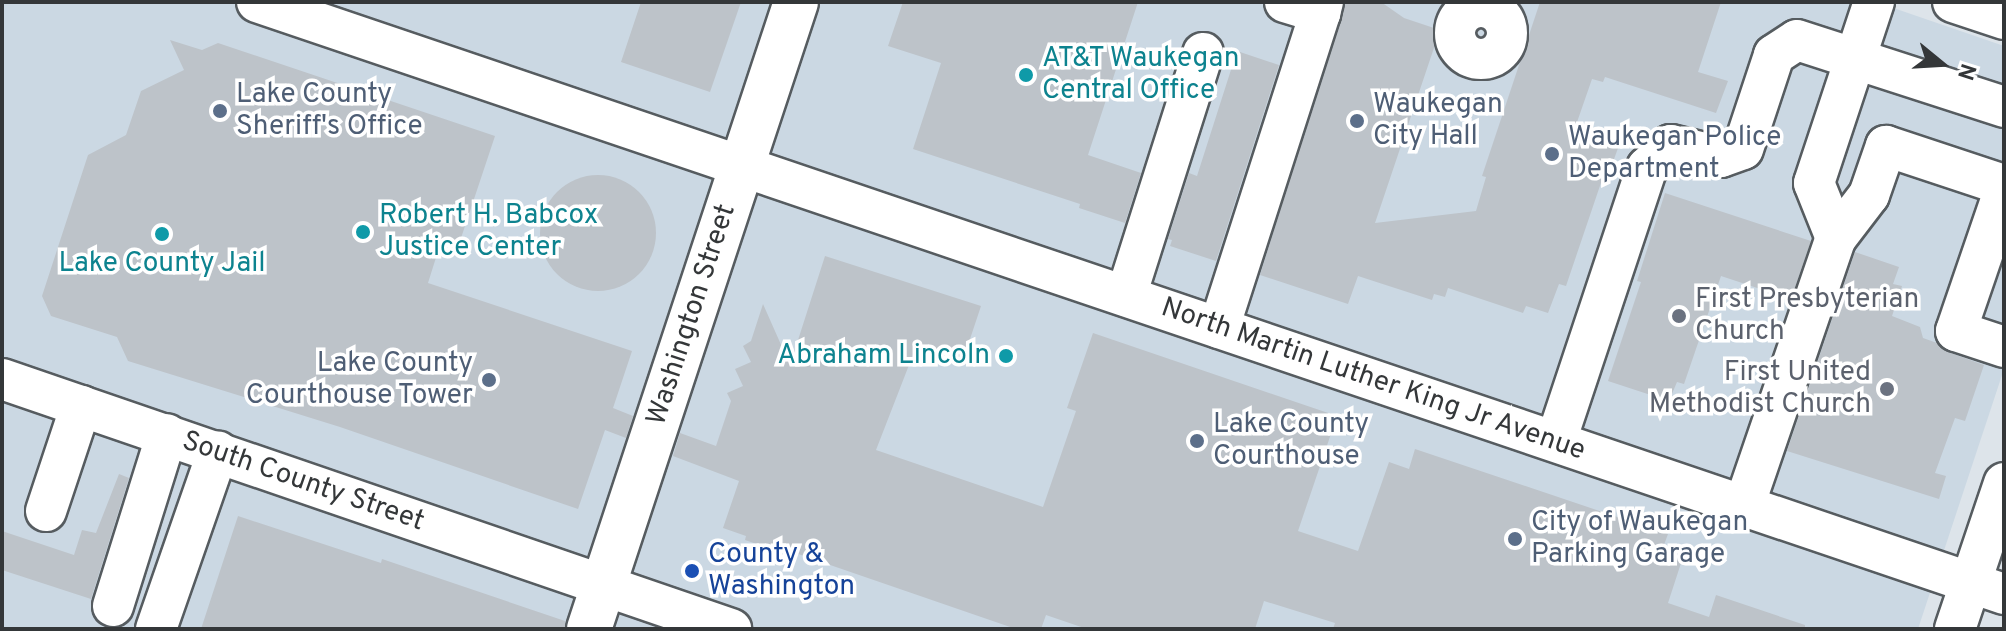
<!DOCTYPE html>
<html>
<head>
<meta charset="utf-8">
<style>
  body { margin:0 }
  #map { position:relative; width:2006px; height:631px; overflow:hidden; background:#dde4ea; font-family:Overpass,sans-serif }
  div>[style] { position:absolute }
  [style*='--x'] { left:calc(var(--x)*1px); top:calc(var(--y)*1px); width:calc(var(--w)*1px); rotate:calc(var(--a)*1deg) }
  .built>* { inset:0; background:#cbd8e3 }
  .building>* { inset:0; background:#bdc3c9 }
  .round { border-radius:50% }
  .roads { filter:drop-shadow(2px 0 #565c60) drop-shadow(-2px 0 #565c60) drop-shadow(0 2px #565c60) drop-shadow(0 -2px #565c60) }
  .minor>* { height:40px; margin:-20px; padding:0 20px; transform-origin:20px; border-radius:20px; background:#fff }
  .minor>.ring { margin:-20px; padding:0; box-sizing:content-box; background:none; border:40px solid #fff; border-radius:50% }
  .major>* { height:44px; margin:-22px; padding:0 22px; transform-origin:22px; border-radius:22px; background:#fff }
  .dots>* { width:22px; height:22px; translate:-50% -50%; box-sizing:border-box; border:4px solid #fff; border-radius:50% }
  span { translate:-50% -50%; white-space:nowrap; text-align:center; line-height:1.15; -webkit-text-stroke:7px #fff; paint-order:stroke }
  .culture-label { font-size:28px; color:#0d838f }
  .left { translate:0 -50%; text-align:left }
  .right { translate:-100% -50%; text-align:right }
  .service-label { font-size:28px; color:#4e5e75 }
  .worship-label { font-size:28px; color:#5b616d }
  .street-label { font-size:28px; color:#343739 }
  .transit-label { font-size:28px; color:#164399 }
  .frame { position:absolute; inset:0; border:4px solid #343739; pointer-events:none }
  .north { position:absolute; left:1902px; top:24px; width:80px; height:80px; -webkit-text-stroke:6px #fff; paint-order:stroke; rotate:108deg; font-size:22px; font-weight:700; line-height:32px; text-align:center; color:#343739 }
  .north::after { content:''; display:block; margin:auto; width:28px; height:36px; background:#343739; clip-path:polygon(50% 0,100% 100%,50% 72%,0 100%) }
</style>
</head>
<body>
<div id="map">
  <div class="built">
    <i style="clip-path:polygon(2px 2px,1876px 2px,2004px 46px,2004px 369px,1918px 629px,2px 629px)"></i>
  </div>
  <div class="building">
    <i style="clip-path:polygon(641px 2px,741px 2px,710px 92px,621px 62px)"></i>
    <i style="clip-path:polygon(903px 2px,1138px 2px,1088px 155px,1141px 173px,1125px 223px,1079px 208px,1080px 204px,913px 149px,941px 63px,888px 46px)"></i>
    <i style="clip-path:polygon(1345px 2px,1381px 2px,1404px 18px,1440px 30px,1375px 223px,1476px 211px,1486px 177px,1482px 176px,1540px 2px,1721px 2px,1698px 72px,1728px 81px,1716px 113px,1605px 77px,1603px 82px,1592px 79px,1576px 125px,1621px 140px,1610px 170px,1606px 168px,1566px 286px,1559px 284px,1548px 313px,1526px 306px,1523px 313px,1448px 288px,1445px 297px,1434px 294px,1432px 300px,1358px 276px,1348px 304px,1260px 275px)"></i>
    <i style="clip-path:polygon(170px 40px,202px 50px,218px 43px,495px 136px,456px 253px,439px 248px,428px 283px,632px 351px,613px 408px,633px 416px,626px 438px,605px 430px,578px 509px,340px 427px,128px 361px,117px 337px,51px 316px,42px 296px,88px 155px,126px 135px,141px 91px,184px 70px)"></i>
    <i style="clip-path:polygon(1237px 51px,1279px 65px,1216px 261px,1170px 246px,1172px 240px,1168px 239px,1189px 173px,1197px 176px)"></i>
    <i class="round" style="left:540px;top:175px;width:116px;height:116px"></i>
    <i style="clip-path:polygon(1665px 193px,1811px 241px,1791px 299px,1721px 276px,1684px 384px,1677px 382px,1669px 401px,1608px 381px,1641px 282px,1637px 281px)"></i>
    <i style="clip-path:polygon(1855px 252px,1899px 267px,1893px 284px,1902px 286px,1892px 316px,1920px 327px,1923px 338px,1937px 343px,1948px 352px,1984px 365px,1965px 421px,1955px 418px,1935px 473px,1946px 476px,1939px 499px,1787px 451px)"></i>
    <i style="clip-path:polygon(825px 256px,981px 306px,962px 363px,916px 347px,876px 450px,1043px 507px,1076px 411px,1067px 408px,1093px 333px,1337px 416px,1298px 531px,1358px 551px,1389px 462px,1409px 469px,1415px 449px,1668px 534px,1661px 553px,1682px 560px,1668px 603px,1709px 617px,1716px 595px,1805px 625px,1805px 629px,1333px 629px,1335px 623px,1264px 601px,1255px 629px,1087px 629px,1046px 615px,1041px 629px,1016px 629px,775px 546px,774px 550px,745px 540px,746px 536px,723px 528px,739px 481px,673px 456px,680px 433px,716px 446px,731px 401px,727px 393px,743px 386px,735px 369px,751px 362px,743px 346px,751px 341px,763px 304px,790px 365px)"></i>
    <i style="clip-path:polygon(119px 474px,129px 478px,91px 599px,2px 570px,2px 531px,74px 555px,82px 530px,96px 533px)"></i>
    <i style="clip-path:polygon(238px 516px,381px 563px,382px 559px,565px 621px,565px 629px,201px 629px)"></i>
  </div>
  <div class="roads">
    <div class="minor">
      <i style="--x:257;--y:2;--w:1845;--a:18.72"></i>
      <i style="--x:1285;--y:2;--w:37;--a:17"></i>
      <i style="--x:1320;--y:13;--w:11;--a:-75"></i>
      <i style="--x:1953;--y:2;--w:54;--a:18.4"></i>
      <i class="ring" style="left:1455px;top:7px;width:12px;height:12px"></i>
      <i style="--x:2004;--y:191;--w:148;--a:108.9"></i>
      <i style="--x:1956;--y:331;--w:51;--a:18.4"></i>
      <i style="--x:1836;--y:238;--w:59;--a:-111.8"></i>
      <i style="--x:1814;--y:183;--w:191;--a:-71.7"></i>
      <i style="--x:1126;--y:296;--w:255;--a:-72.4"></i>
      <i style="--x:1219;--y:328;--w:331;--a:-72.2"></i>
      <i style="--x:2;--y:379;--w:771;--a:18.93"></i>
      <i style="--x:1556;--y:441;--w:288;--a:-71.6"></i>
      <i style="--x:1647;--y:168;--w:33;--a:-44"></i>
      <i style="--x:1671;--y:145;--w:51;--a:13.5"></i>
      <i style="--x:1721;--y:157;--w:23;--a:-20"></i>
      <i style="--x:1743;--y:149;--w:99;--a:-71.7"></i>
      <i style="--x:1774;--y:55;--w:27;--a:-33"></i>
      <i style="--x:1797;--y:40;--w:218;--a:17.9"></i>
      <i style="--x:1744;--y:506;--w:283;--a:-71.1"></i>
      <i style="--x:1836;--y:238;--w:54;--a:-52.5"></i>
      <i style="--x:1869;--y:195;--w:52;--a:-70.9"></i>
      <i style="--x:1886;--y:146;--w:124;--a:18.3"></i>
      <i style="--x:46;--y:511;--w:111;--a:-71.6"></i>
      <i style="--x:113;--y:606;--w:180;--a:-72.6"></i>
      <i style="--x:156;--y:629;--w:188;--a:-70.8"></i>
      <i style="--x:1955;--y:629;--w:154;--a:-71.4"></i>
    </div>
    <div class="major">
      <i style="--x:589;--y:629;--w:660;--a:-71.73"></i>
    </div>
  </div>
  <div class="dots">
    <i style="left:1026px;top:75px;background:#0f9aa8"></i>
    <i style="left:220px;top:111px;background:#5c6f8a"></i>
    <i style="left:1357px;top:121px;background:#5c6f8a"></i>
    <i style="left:1552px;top:154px;background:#5c6f8a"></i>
    <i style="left:363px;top:232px;background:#0f9aa8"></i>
    <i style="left:162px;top:234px;background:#0f9aa8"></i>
    <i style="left:1679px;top:316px;background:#6b7280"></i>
    <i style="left:1006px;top:356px;background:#0f9aa8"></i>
    <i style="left:489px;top:380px;background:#5c6f8a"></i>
    <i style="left:1887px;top:389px;background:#6b7280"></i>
    <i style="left:1197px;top:441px;background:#5c6f8a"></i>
    <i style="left:1515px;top:539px;background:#5c6f8a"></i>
    <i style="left:692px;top:571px;background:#1a4fb4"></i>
  </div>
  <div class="culture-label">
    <span class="left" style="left:1042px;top:75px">AT&amp;T Waukegan<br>Central Office</span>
    <span class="left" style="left:379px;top:232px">Robert H. Babcox<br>Justice Center</span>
    <span style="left:162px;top:264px">Lake County Jail</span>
    <span class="right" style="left:990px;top:356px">Abraham Lincoln</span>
  </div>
  <div class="service-label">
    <span class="left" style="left:236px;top:111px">Lake County<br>Sheriff's Office</span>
    <span class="left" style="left:1373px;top:121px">Waukegan<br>City Hall</span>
    <span class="left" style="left:1568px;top:154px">Waukegan Police<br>Department</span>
    <span class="right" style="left:473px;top:380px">Lake County<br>Courthouse Tower</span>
    <span class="left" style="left:1213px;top:441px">Lake County<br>Courthouse</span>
    <span class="left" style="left:1531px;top:539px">City of Waukegan<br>Parking Garage</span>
  </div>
  <div class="worship-label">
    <span class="left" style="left:1695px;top:316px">First Presbyterian<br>Church</span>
    <span class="right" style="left:1871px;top:389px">First United<br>Methodist Church</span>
  </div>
  <div class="street-label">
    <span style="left:692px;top:315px;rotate:-72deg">Washington Street</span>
    <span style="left:1373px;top:380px;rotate:19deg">North Martin Luther King Jr Avenue</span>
    <span style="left:303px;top:482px;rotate:19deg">South County Street</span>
  </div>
  <div class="transit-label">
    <span class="left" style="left:708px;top:571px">County &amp;<br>Washington</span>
  </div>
  <div class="frame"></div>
  <div class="north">N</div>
</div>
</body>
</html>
